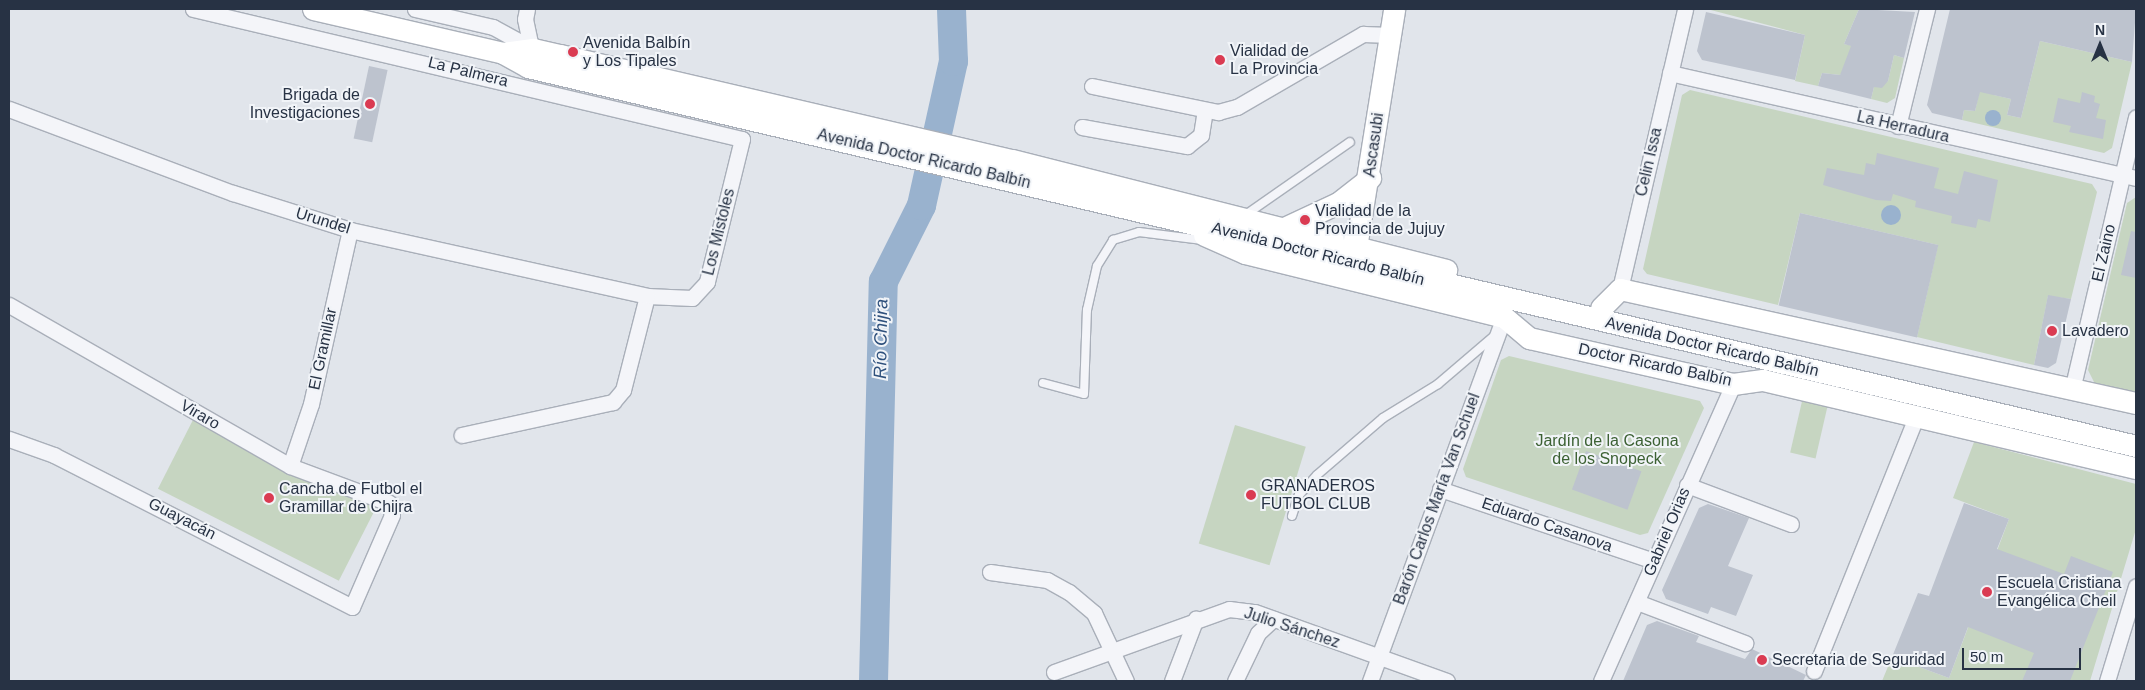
<!DOCTYPE html>
<html>
<head>
<meta charset="utf-8">
<style>
  body { margin:0 }
  #map { position:relative; width:2145px; height:690px; overflow:hidden; background:#e1e5eb; font-family:Helvetica,sans-serif }
  div>[style] { position:absolute }
  [style*='--x'] { left:calc(var(--x)*1px); top:calc(var(--y)*1px); width:calc(var(--w)*1px); rotate:calc(var(--a)*1deg) }
  .green>* { inset:0; background:#c6d5c1; transform-origin:0 0 }
  .water>* { inset:0; background:#99b2ce }
  .round { border-radius:50% }
  .river>* { height:29px; margin:-14.5px; padding:0 14.5px; transform-origin:14.5px; border-radius:14.5px; background:#99b2ce }
  .building>* { inset:0; background:#bdc3ce; transform-origin:0 0 }
  .roads { filter:drop-shadow(1px 0 #a9afb9) drop-shadow(-1px 0 #a9afb9) drop-shadow(0 1px #a9afb9) drop-shadow(0 -1px #a9afb9) }
  .lane>* { height:8px; margin:-4px; padding:0 4px; transform-origin:4px; border-radius:4px; background:#f4f5f9 }
  .street>* { height:15px; margin:-7.5px; padding:0 7.5px; transform-origin:7.5px; border-radius:7.5px; background:#f4f5f9 }
  .secondary>* { height:21px; margin:-10.5px; padding:0 10.5px; transform-origin:10.5px; border-radius:10.5px; background:#fff }
  .dots>* { width:14px; height:14px; translate:-50% -50%; box-sizing:border-box; border:2px solid #f1f4f8; border-radius:50% }
  span { translate:-50% -50%; white-space:nowrap; text-align:center; line-height:1.15; -webkit-text-stroke:4px #f1f4f8; paint-order:stroke }
  .poi-label { font-size:16px; color:#273244 }
  .left { translate:0 -50%; text-align:left }
  .right { translate:-100% -50%; text-align:right }
  .street-label { font-size:16px; color:#273244 }
  .park-label { font-size:16px; color:#3c6133 }
  .water-label { font-size:18px; color:#2e507c; font-style:italic }
  .frame { position:absolute; inset:0; border:10px solid #273244; pointer-events:none }
  .north { position:absolute; left:2075px; top:20px; width:50px; height:50px; -webkit-text-stroke:4px #f1f4f8; paint-order:stroke; rotate:0deg; font-size:14px; font-weight:700; line-height:20px; text-align:center; color:#273244 }
  .north::after { content:''; display:block; margin:auto; width:18px; height:22px; background:#273244; clip-path:polygon(50% 0,100% 100%,50% 72%,0 100%) }
  .scale { position:absolute; left:1962px; top:648px; width:119px; height:22px; box-sizing:border-box; border:2px solid #273244; border-top:0; padding-left:6px; font-size:15px; line-height:18px; white-space:nowrap; color:#273244; -webkit-text-stroke:4px #f1f4f8; paint-order:stroke }
</style>
</head>
<body>
<div id="map">
  <div class="green">
    <i style="clip-path:polygon(1707px 9px,1859px 9px,1844px 44px,1863px 48px,1840px 75px,1822px 73px,1818px 86px,1795px 81px,1805px 35px)"></i>
    <i style="clip-path:polygon(2040px 41px,2132px 62px,2112px 148px,2104px 153px,1962px 120px,1964px 110px,1975px 111px,1983px 76px,1994px 95px,2011px 99px,2007px 115px,2021px 118px)"></i>
    <i style="clip-path:polygon(1894px 55px,1904px 58px,1895px 98px,1887px 103px,1871px 99px,1874px 87px,1888px 81px)"></i>
    <i style="clip-path:polygon(1690px 90px,2092px 184px,2097px 192px,2071px 299px,2048px 296px,2034px 365px,1917px 337px,1938px 245px,1800px 213px,1778px 305px,1647px 274px,1643px 269px,1682px 95px)"></i>
    <i style="clip-path:polygon(2136px 197px,2136px 394px,2095px 384px,2088px 370px,2127px 203px)"></i>
    <i style="clip-path:polygon(1509px 356px,1700px 401px,1704px 408px,1648px 533px,1640px 535px,1466px 477px,1463px 469px,1501px 360px)"></i>
    <i style="left:1803px;top:397px;width:26px;height:57px;rotate:13deg"></i>
    <i style="left:197px;top:412px;width:203px;height:86px;rotate:27deg"></i>
    <i style="left:1235px;top:425px;width:74px;height:124px;rotate:17deg"></i>
    <i style="clip-path:polygon(1974px 442px,2136px 484px,2136px 529px,2090px 681px,1882px 681px,1892px 657px,1949px 678px,2009px 519px,1953px 498px)"></i>
  </div>
  <div class="water">
    <i class="round" style="left:1985px;top:110px;width:16px;height:16px"></i>
    <i class="round" style="left:1881px;top:205px;width:20px;height:20px"></i>
  </div>
  <div class="river">
    <i style="--x:873;--y:681;--w:400;--a:-88.6"></i>
    <i style="--x:883;--y:281;--w:85;--a:-63.4"></i>
    <i style="--x:921;--y:205;--w:148;--a:-77.5"></i>
    <i style="--x:953;--y:61;--w:52;--a:-92.2"></i>
  </div>
  <div class="building">
    <i style="clip-path:polygon(1859px 9px,1915px 12px,1904px 58px,1894px 55px,1888px 81px,1882px 88px,1874px 87px,1871px 99px,1818px 86px,1822px 73px,1840px 75px,1851px 46px,1844px 44px)"></i>
    <i style="clip-path:polygon(1950px 9px,2136px 9px,2132px 62px,2040px 41px,2021px 118px,2007px 115px,2011px 99px,1980px 92px,1975px 111px,1964px 110px,1962px 120px,1932px 113px,1927px 105px)"></i>
    <i style="clip-path:polygon(1706px 12px,1805px 35px,1795px 80px,1702px 60px,1697px 51px)"></i>
    <i style="left:369px;top:66px;width:19px;height:74px;rotate:12deg"></i>
    <i style="clip-path:polygon(2082px 92px,2095px 96px,2094px 102px,2100px 104px,2096px 118px,2106px 120px,2103px 139px,2069px 132px,2071px 126px,2053px 122px,2058px 98px,2080px 103px)"></i>
    <i style="clip-path:polygon(1877px 153px,1939px 168px,1934px 188px,1958px 194px,1964px 171px,1998px 180px,1990px 222px,1978px 219px,1976px 228px,1951px 223px,1952px 216px,1915px 207px,1916px 201px,1893px 194px,1891px 201px,1876px 200px,1823px 185px,1827px 168px,1864px 175px,1866px 163px,1875px 165px)"></i>
    <i style="left:1800px;top:213px;width:142px;height:95px;rotate:13deg"></i>
    <i style="clip-path:polygon(2131px 231px,2136px 232px,2136px 278px,2121px 275px)"></i>
    <i style="clip-path:polygon(2048px 295px,2071px 299px,2056px 363px,2048px 368px,2034px 365px)"></i>
    <i style="left:1586px;top:451px;width:59px;height:41px;rotate:20deg"></i>
    <i style="clip-path:polygon(1964px 503px,2009px 519px,1997px 549px,2064px 574px,2071px 556px,2113px 572px,2070px 681px,2022px 681px,2034px 653px,1968px 627px,1949px 678px,1892px 657px,1918px 593px,1929px 596px)"></i>
    <i style="clip-path:polygon(1708px 504px,1749px 518px,1728px 566px,1753px 575px,1736px 616px,1711px 607px,1708px 614px,1666px 599px,1662px 590px,1699px 508px)"></i>
    <i style="clip-path:polygon(1657px 621px,1699px 636px,1696px 642px,1745px 659px,1752px 649px,1806px 675px,1803px 681px,1623px 681px,1647px 625px)"></i>
  </div>
  <div class="roads">
    <div class="lane">
      <i style="--x:1244;--y:216;--w:129;--a:-34.9"></i>
      <i style="--x:1043;--y:383;--w:42;--a:15"></i>
      <i style="--x:1084;--y:394;--w:84;--a:-88"></i>
      <i style="--x:1087;--y:310;--w:45;--a:-77.2"></i>
      <i style="--x:1097;--y:266;--w:31;--a:-58"></i>
      <i style="--x:1113;--y:240;--w:27;--a:-17"></i>
      <i style="--x:1139;--y:232;--w:64;--a:7.1"></i>
      <i style="--x:1292;--y:516;--w:22;--a:-72"></i>
      <i style="--x:1299;--y:495;--w:27;--a:-48"></i>
      <i style="--x:1317;--y:475;--w:87;--a:-40.8"></i>
      <i style="--x:1383;--y:418;--w:65;--a:-31.7"></i>
      <i style="--x:1438;--y:384;--w:72;--a:-40.5"></i>
    </div>
    <div class="street">
      <i style="--x:193;--y:9;--w:564;--a:13.32"></i>
      <i style="--x:742;--y:139;--w:147;--a:103.8"></i>
      <i style="--x:707;--y:282;--w:22;--a:133"></i>
      <i style="--x:692;--y:298;--w:45;--a:-177.5"></i>
      <i style="--x:647;--y:296;--w:97;--a:104.3"></i>
      <i style="--x:623;--y:390;--w:16;--a:130"></i>
      <i style="--x:613;--y:402;--w:155;--a:167.7"></i>
      <i style="--x:415;--y:9;--w:80;--a:13"></i>
      <i style="--x:493;--y:27;--w:46;--a:28.8"></i>
      <i style="--x:527;--y:9;--w:10;--a:101"></i>
      <i style="--x:525;--y:19;--w:35;--a:78"></i>
      <i style="--x:1670;--y:73;--w:478;--a:12.7"></i>
      <i style="--x:1092;--y:86;--w:129;--a:11.7"></i>
      <i style="--x:1218;--y:112;--w:20;--a:-15"></i>
      <i style="--x:1237;--y:107;--w:146;--a:-30.1"></i>
      <i style="--x:1363;--y:34;--w:28;--a:2"></i>
      <i style="--x:9;--y:109;--w:239;--a:20.6"></i>
      <i style="--x:233;--y:193;--w:123;--a:17.5"></i>
      <i style="--x:350;--y:230;--w:304;--a:12.5"></i>
      <i style="--x:1898;--y:126;--w:121;--a:-76.1"></i>
      <i style="--x:1082;--y:127;--w:107;--a:10.3"></i>
      <i style="--x:1187;--y:146;--w:18;--a:-38"></i>
      <i style="--x:1201;--y:135;--w:25;--a:-81"></i>
      <i style="--x:1620;--y:289;--w:287;--a:-76.9"></i>
      <i style="--x:9;--y:305;--w:324;--a:29.8"></i>
      <i style="--x:290;--y:466;--w:106;--a:20.5"></i>
      <i style="--x:389;--y:503;--w:12;--a:76"></i>
      <i style="--x:392;--y:515;--w:100;--a:113.5"></i>
      <i style="--x:352;--y:607;--w:335;--a:-153"></i>
      <i style="--x:54;--y:455;--w:48;--a:-160.4"></i>
      <i style="--x:2072;--y:390;--w:280;--a:-76.8"></i>
      <i style="--x:290;--y:466;--w:65;--a:-71.3"></i>
      <i style="--x:311;--y:404;--w:178;--a:-77.4"></i>
      <i style="--x:1687;--y:485;--w:111;--a:20.6"></i>
      <i style="--x:1440;--y:489;--w:226;--a:18.6"></i>
      <i style="--x:990;--y:572;--w:58;--a:8"></i>
      <i style="--x:1047;--y:580;--w:25;--a:29"></i>
      <i style="--x:1069;--y:592;--w:33;--a:40"></i>
      <i style="--x:1094;--y:613;--w:75;--a:64.8"></i>
      <i style="--x:1637;--y:602;--w:116;--a:20.8"></i>
      <i style="--x:1814;--y:671;--w:274;--a:-68.1"></i>
      <i style="--x:1054;--y:672;--w:186;--a:-19.8"></i>
      <i style="--x:1229;--y:609;--w:26;--a:7"></i>
      <i style="--x:1255;--y:612;--w:204;--a:19.8"></i>
      <i style="--x:1172;--y:681;--w:67;--a:-69.1"></i>
      <i style="--x:1235;--y:681;--w:53;--a:-64.4"></i>
      <i style="--x:1258;--y:633;--w:21;--a:-43"></i>
      <i style="--x:1370;--y:681;--w:388;--a:-69.8"></i>
      <i style="--x:1601;--y:681;--w:325;--a:-66"></i>
      <i style="--x:2107;--y:681;--w:99;--a:-73"></i>
    </div>
    <div class="secondary">
      <i style="--x:313;--y:9;--w:195;--a:13"></i>
      <i style="--x:503;--y:53;--w:29;--a:29"></i>
      <i style="--x:528;--y:67;--w:1652;--a:13.26"></i>
      <i style="--x:503;--y:53;--w:30;--a:-8"></i>
      <i style="--x:533;--y:49;--w:28;--a:13"></i>
      <i style="--x:560;--y:55;--w:464;--a:13.1"></i>
      <i style="--x:1012;--y:160;--w:448;--a:14.2"></i>
      <i style="--x:1282;--y:229;--w:62;--a:-24.9"></i>
      <i style="--x:1338;--y:203;--w:41;--a:-38"></i>
      <i style="--x:1204;--y:235;--w:45;--a:23.7"></i>
      <i style="--x:1245;--y:253;--w:267;--a:13.9"></i>
      <i style="--x:1504;--y:317;--w:33;--a:40"></i>
      <i style="--x:1529;--y:338;--w:209;--a:12.7"></i>
      <i style="--x:1733;--y:384;--w:30;--a:-8"></i>
      <i style="--x:1763;--y:380;--w:383;--a:13.3"></i>
      <i style="--x:1354;--y:260;--w:254;--a:-80.9"></i>
      <i style="--x:1601;--y:308;--w:27;--a:-45"></i>
      <i style="--x:1620;--y:289;--w:528;--a:12.46"></i>
    </div>
  </div>
  <div class="dots">
    <i style="left:573px;top:52px;background:#da3b52"></i>
    <i style="left:1220px;top:60px;background:#da3b52"></i>
    <i style="left:370px;top:104px;background:#da3b52"></i>
    <i style="left:1305px;top:220px;background:#da3b52"></i>
    <i style="left:2052px;top:331px;background:#da3b52"></i>
    <i style="left:1251px;top:495px;background:#da3b52"></i>
    <i style="left:269px;top:498px;background:#da3b52"></i>
    <i style="left:1987px;top:592px;background:#da3b52"></i>
    <i style="left:1762px;top:660px;background:#da3b52"></i>
  </div>
  <div class="poi-label">
    <span class="left" style="left:583px;top:52px">Avenida Balbín<br>y Los Tipales</span>
    <span class="left" style="left:1230px;top:60px">Vialidad de<br>La Provincia</span>
    <span class="right" style="left:360px;top:104px">Brigada de<br>Investigaciones</span>
    <span class="left" style="left:1315px;top:220px">Vialidad de la<br>Provincia de Jujuy</span>
    <span class="left" style="left:2062px;top:331px">Lavadero</span>
    <span class="left" style="left:1261px;top:495px">GRANADEROS<br>FUTBOL CLUB</span>
    <span class="left" style="left:279px;top:498px">Cancha de Futbol el<br>Gramillar de Chijra</span>
    <span class="left" style="left:1997px;top:592px">Escuela Cristiana<br>Evangélica Cheil</span>
    <span class="left" style="left:1772px;top:660px">Secretaria de Seguridad</span>
  </div>
  <div class="street-label">
    <span style="left:468px;top:72px;rotate:14deg">La Palmera</span>
    <span style="left:1903px;top:127px;rotate:13deg">La Herradura</span>
    <span style="left:1374px;top:145px;rotate:-82deg">Ascasubi</span>
    <span style="left:924px;top:159px;rotate:13deg">Avenida Doctor Ricardo Balbín</span>
    <span style="left:1649px;top:162px;rotate:-77deg">Celin Issa</span>
    <span style="left:323px;top:221px;rotate:17deg">Urundel</span>
    <span style="left:719px;top:232px;rotate:-76deg">Los Mistoles</span>
    <span style="left:2104px;top:253px;rotate:-77deg">El Zaino</span>
    <span style="left:1318px;top:254px;rotate:14deg">Avenida Doctor Ricardo Balbín</span>
    <span style="left:1712px;top:347px;rotate:13deg">Avenida Doctor Ricardo Balbín</span>
    <span style="left:323px;top:349px;rotate:-78deg">El Gramillar</span>
    <span style="left:1655px;top:365px;rotate:12deg">Doctor Ricardo Balbín</span>
    <span style="left:200px;top:415px;rotate:30deg">Viraro</span>
    <span style="left:1437px;top:499px;rotate:-70deg">Barón Carlos María Van Schuel</span>
    <span style="left:182px;top:519px;rotate:27deg">Guayacán</span>
    <span style="left:1547px;top:525px;rotate:19deg">Eduardo Casanova</span>
    <span style="left:1667px;top:532px;rotate:-67deg">Gabriel Orias</span>
    <span style="left:1292px;top:628px;rotate:18deg">Julio Sánchez</span>
  </div>
  <div class="park-label">
    <span style="left:1607px;top:450px">Jardín de la Casona<br>de los Snopeck</span>
  </div>
  <div class="water-label">
    <span style="left:881px;top:339px;rotate:-89deg">Río Chijra</span>
  </div>
  <div class="frame"></div>
  <div class="north">N</div>
  <div class="scale">50 m</div>
</div>
</body>
</html>
